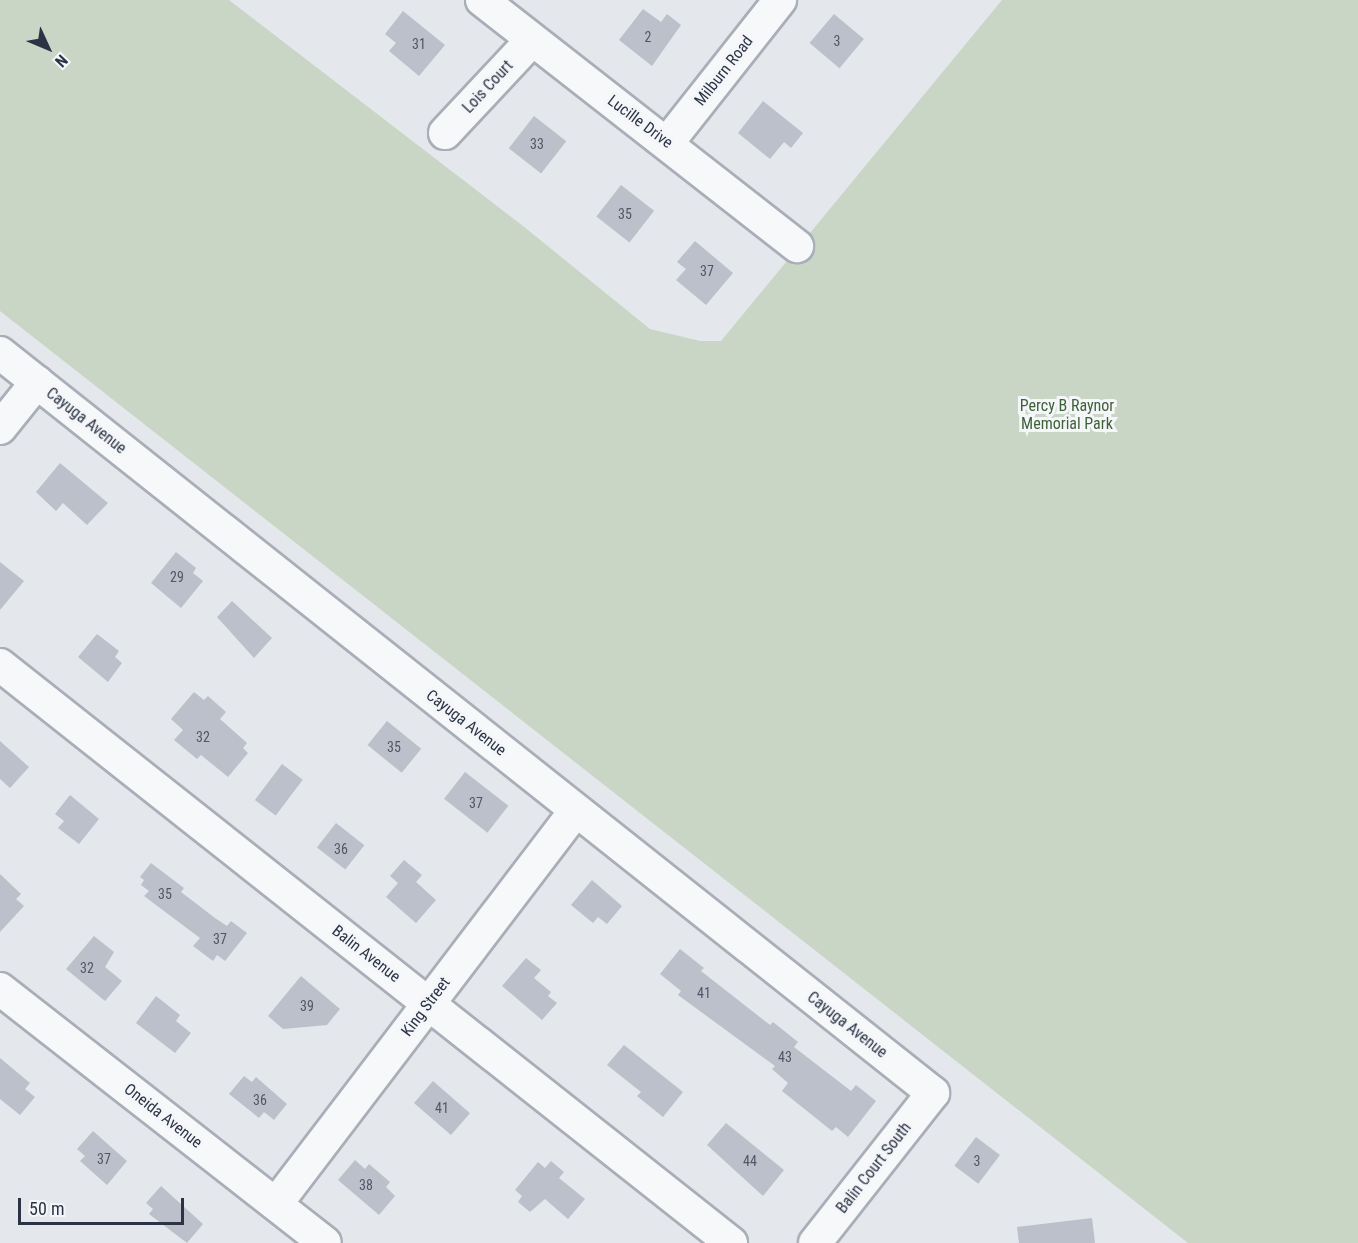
<!DOCTYPE html>
<html>
<head>
<meta charset="utf-8">
<style>
  body { margin:0 }
  #map { position:relative; width:1358px; height:1243px; overflow:hidden; background:#e4e7ec; font-family:"Roboto Condensed",sans-serif }
  div>[style] { position:absolute }
  [style*='--x'] { left:calc(var(--x)*1px); top:calc(var(--y)*1px); width:calc(var(--w)*1px); rotate:calc(var(--a)*1deg) }
  .green>* { inset:0; background:#c9d6c5 }
  .building>* { inset:0; background:#bbc0ca; transform-origin:0 0 }
  .roads { filter:drop-shadow(2px 0 #a9aeb7) drop-shadow(-2px 0 #a9aeb7) drop-shadow(0 2px #a9aeb7) drop-shadow(0 -2px #a9aeb7) }
  .minor>* { height:32px; margin:-16px; padding:0 16px; transform-origin:16px; border-radius:16px; background:#f7f8fa }
  span { translate:-50% -50%; white-space:nowrap; text-align:center; line-height:1.15; -webkit-text-stroke:6px #f4f6f9; paint-order:stroke }
  .number-label { font-size:14px; color:#4f5766 }
  .number-label span { -webkit-text-stroke-width:0 }
  .street-label { font-size:16px; color:#2b3445 }
  .park-label { font-size:16px; color:#3f6138 }
  .north { position:absolute; left:18px; top:18px; width:60px; height:60px; -webkit-text-stroke:4px #f4f6f9; paint-order:stroke; rotate:134deg; font-size:16px; font-weight:700; line-height:24px; text-align:center; color:#2b3445 }
  .north::after { content:''; display:block; margin:auto; width:21px; height:27px; background:#2b3445; clip-path:polygon(50% 0,100% 100%,50% 72%,0 100%) }
  .scale { position:absolute; left:18px; top:1198px; width:166px; height:27px; box-sizing:border-box; border:3px solid #2b3445; border-top:0; padding-left:8px; font-size:18px; line-height:21px; white-space:nowrap; color:#2b3445; -webkit-text-stroke:4px #f4f6f9; paint-order:stroke }
</style>
</head>
<body>
<div id="map">
  <div class="green">
    <i style="clip-path:polygon(0 0,229px 0,523px 226px,650px 329px,700px 341px,721px 341px,1002px 0,1358px 0,1358px 1243px,1188px 1243px,0 311px)"></i>
  </div>
  <div class="building">
    <i style="clip-path:polygon(643px 9px,661px 22px,667px 14px,681px 25px,652px 66px,619px 40px)"></i>
    <i style="clip-path:polygon(403px 11px,445px 45px,419px 76px,389px 51px,396px 43px,385px 34px)"></i>
    <i style="left:834px;top:14px;width:39px;height:38px;rotate:40deg"></i>
    <i style="clip-path:polygon(763px 101px,803px 133px,791px 148px,784px 142px,770px 159px,738px 133px)"></i>
    <i style="left:534px;top:116px;width:41px;height:41px;rotate:38deg"></i>
    <i style="left:621px;top:185px;width:42px;height:40px;rotate:38deg"></i>
    <i style="clip-path:polygon(695px 241px,733px 273px,706px 305px,676px 280px,686px 269px,677px 262px)"></i>
    <i style="clip-path:polygon(60px 463px,108px 503px,87px 525px,63px 503px,56px 511px,36px 492px)"></i>
    <i style="clip-path:polygon(176px 552px,196px 568px,193px 573px,203px 581px,181px 608px,151px 583px)"></i>
    <i style="clip-path:polygon(0 562px,24px 581px,0 610px)"></i>
    <i style="clip-path:polygon(232px 601px,272px 638px,254px 658px,217px 617px)"></i>
    <i style="clip-path:polygon(97px 634px,119px 651px,115px 657px,122px 663px,108px 682px,78px 657px)"></i>
    <i style="clip-path:polygon(194px 692px,204px 700px,208px 696px,226px 712px,220px 719px,247px 743px,243px 748px,248px 753px,228px 777px,201px 755px,197px 759px,174px 740px,183px 730px,171px 719px)"></i>
    <i style="left:387px;top:721px;width:44px;height:31px;rotate:39deg"></i>
    <i style="clip-path:polygon(0 741px,29px 767px,10px 788px,0 779px)"></i>
    <i style="left:282px;top:764px;width:26px;height:45px;rotate:37deg"></i>
    <i style="left:465px;top:772px;width:55px;height:34px;rotate:38deg"></i>
    <i style="clip-path:polygon(70px 795px,99px 819px,79px 844px,58px 828px,64px 821px,55px 814px)"></i>
    <i style="left:336px;top:823px;width:36px;height:31px;rotate:38deg"></i>
    <i style="clip-path:polygon(404px 860px,422px 875px,416px 882px,436px 900px,416px 923px,386px 897px,398px 883px,390px 876px)"></i>
    <i style="clip-path:polygon(151px 863px,184px 888px,181px 892px,215px 918px,227px 926px,231px 921px,247px 933px,225px 961px,217px 955px,213px 961px,193px 946px,200px 938px,144px 896px,149px 891px,141px 885px,144px 880px,140px 877px)"></i>
    <i style="clip-path:polygon(0 874px,21px 894px,16px 899px,24px 906px,0 932px)"></i>
    <i style="clip-path:polygon(592px 880px,622px 906px,607px 924px,598px 917px,593px 923px,571px 905px)"></i>
    <i style="clip-path:polygon(94px 936px,114px 952px,105px 967px,122px 981px,105px 1001px,66px 969px)"></i>
    <i style="clip-path:polygon(680px 949px,704px 968px,701px 971px,770px 1025px,773px 1022px,798px 1042px,794px 1047px,851px 1091px,856px 1085px,876px 1101px,848px 1137px,836px 1127px,832px 1131px,782px 1091px,788px 1083px,772px 1069px,775px 1066px,678px 995px,681px 991px,660px 974px)"></i>
    <i style="clip-path:polygon(526px 958px,541px 970px,534px 978px,551px 992px,548px 996px,557px 1003px,542px 1020px,502px 986px)"></i>
    <i style="clip-path:polygon(301px 976px,340px 1009px,327px 1025px,283px 1029px,268px 1016px)"></i>
    <i style="clip-path:polygon(156px 996px,180px 1015px,176px 1021px,191px 1033px,175px 1053px,136px 1023px)"></i>
    <i style="clip-path:polygon(624px 1045px,683px 1092px,663px 1117px,637px 1096px,641px 1092px,607px 1065px)"></i>
    <i style="clip-path:polygon(0 1058px,30px 1083px,25px 1089px,35px 1097px,20px 1115px,0 1099px)"></i>
    <i style="clip-path:polygon(244px 1076px,252px 1082px,256px 1077px,287px 1104px,274px 1120px,264px 1112px,259px 1118px,229px 1094px)"></i>
    <i style="left:433px;top:1081px;width:49px;height:29px;rotate:41deg"></i>
    <i style="clip-path:polygon(726px 1123px,784px 1170px,763px 1196px,707px 1145px)"></i>
    <i style="clip-path:polygon(93px 1131px,127px 1161px,107px 1185px,80px 1161px,85px 1156px,77px 1149px)"></i>
    <i style="left:976px;top:1137px;width:30px;height:36px;rotate:37deg"></i>
    <i style="clip-path:polygon(355px 1160px,365px 1169px,369px 1164px,390px 1182px,386px 1187px,395px 1196px,379px 1215px,338px 1180px)"></i>
    <i style="clip-path:polygon(551px 1161px,564px 1172px,559px 1178px,585px 1199px,568px 1219px,545px 1199px,530px 1212px,518px 1202px,522px 1196px,515px 1190px,538px 1162px,545px 1168px)"></i>
    <i style="clip-path:polygon(161px 1186px,203px 1224px,187px 1243px,149px 1214px,153px 1209px,146px 1203px)"></i>
    <i style="clip-path:polygon(1092px 1218px,1095px 1243px,1019px 1243px,1017px 1227px)"></i>
  </div>
  <div class="roads">
    <div class="minor">
      <i style="--x:482;--y:0;--w:400;--a:38"></i>
      <i style="--x:445;--y:133;--w:127;--a:-46.9"></i>
      <i style="--x:668;--y:142;--w:181;--a:-51.7"></i>
      <i style="--x:0;--y:353;--w:1191;--a:38.42"></i>
      <i style="--x:933;--y:1093;--w:191;--a:128.2"></i>
      <i style="--x:0;--y:428;--w:59;--a:-51.2"></i>
      <i style="--x:0;--y:665;--w:932;--a:38.33"></i>
      <i style="--x:0;--y:989;--w:412;--a:38"></i>
      <i style="--x:276;--y:1204;--w:495;--a:-52.7"></i>
    </div>
  </div>
  <div class="number-label">
    <span style="left:648px;top:37px">2</span>
    <span style="left:837px;top:41px">3</span>
    <span style="left:419px;top:44px">31</span>
    <span style="left:537px;top:144px">33</span>
    <span style="left:625px;top:214px">35</span>
    <span style="left:707px;top:271px">37</span>
    <span style="left:177px;top:577px">29</span>
    <span style="left:203px;top:737px">32</span>
    <span style="left:394px;top:747px">35</span>
    <span style="left:476px;top:803px">37</span>
    <span style="left:341px;top:849px">36</span>
    <span style="left:165px;top:894px">35</span>
    <span style="left:220px;top:939px">37</span>
    <span style="left:87px;top:968px">32</span>
    <span style="left:704px;top:993px">41</span>
    <span style="left:307px;top:1006px">39</span>
    <span style="left:785px;top:1057px">43</span>
    <span style="left:260px;top:1100px">36</span>
    <span style="left:442px;top:1108px">41</span>
    <span style="left:104px;top:1159px">37</span>
    <span style="left:750px;top:1161px">44</span>
    <span style="left:977px;top:1161px">3</span>
    <span style="left:366px;top:1185px">38</span>
  </div>
  <div class="street-label">
    <span style="left:724px;top:71px;rotate:-52deg">Milburn Road</span>
    <span style="left:488px;top:87px;rotate:-47deg">Lois Court</span>
    <span style="left:640px;top:122px;rotate:37deg">Lucille Drive</span>
    <span style="left:86px;top:421px;rotate:38deg">Cayuga Avenue</span>
    <span style="left:466px;top:723px;rotate:38deg">Cayuga Avenue</span>
    <span style="left:366px;top:954px;rotate:38deg">Balin Avenue</span>
    <span style="left:426px;top:1007px;rotate:-53deg">King Street</span>
    <span style="left:847px;top:1025px;rotate:38deg">Cayuga Avenue</span>
    <span style="left:163px;top:1116px;rotate:38deg">Oneida Avenue</span>
    <span style="left:874px;top:1168px;rotate:-52deg">Balin Court South</span>
  </div>
  <div class="park-label">
    <span style="left:1067px;top:415px">Percy B Raynor<br>Memorial Park</span>
  </div>
  <div class="north">N</div>
  <div class="scale">50 m</div>
</div>
</body>
</html>
